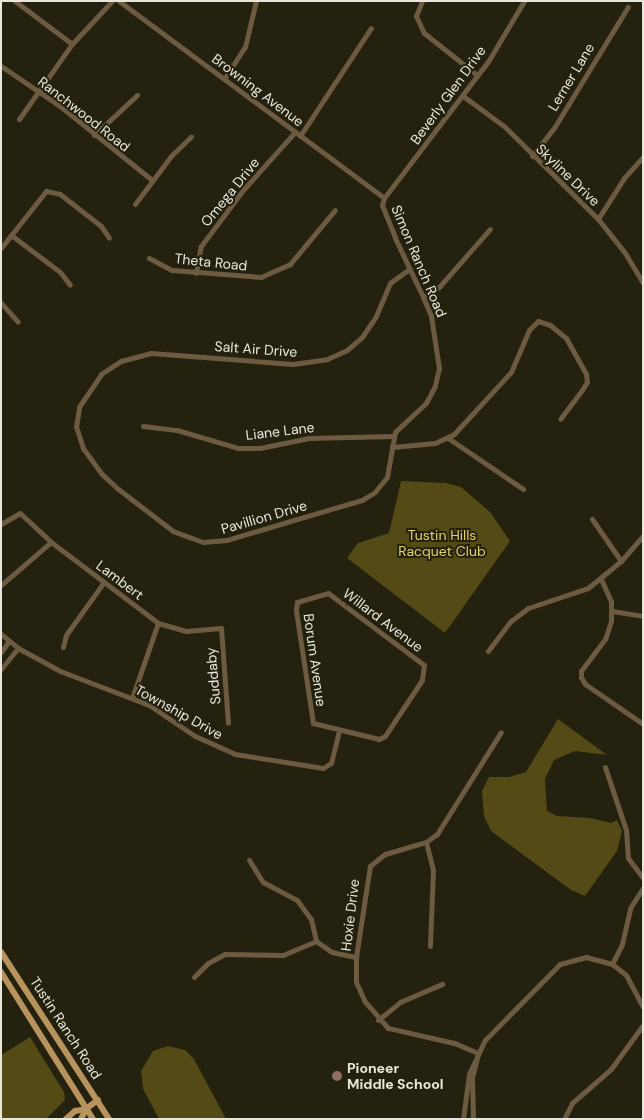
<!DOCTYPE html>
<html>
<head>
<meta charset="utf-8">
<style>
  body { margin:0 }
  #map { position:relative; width:644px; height:1120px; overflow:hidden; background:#24210f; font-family:"DM Sans",sans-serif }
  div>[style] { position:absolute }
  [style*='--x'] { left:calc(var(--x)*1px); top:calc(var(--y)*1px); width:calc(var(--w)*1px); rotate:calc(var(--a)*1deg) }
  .green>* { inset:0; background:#534a15 }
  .minor>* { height:5px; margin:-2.5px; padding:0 2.5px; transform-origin:2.5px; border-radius:2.5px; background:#6c5a41 }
  .major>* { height:6px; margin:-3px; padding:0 3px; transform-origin:3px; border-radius:3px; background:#b8935d }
  .dots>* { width:14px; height:14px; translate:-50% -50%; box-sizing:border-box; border:2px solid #24210f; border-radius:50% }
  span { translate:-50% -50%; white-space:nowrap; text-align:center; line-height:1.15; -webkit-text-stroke:4px #24210f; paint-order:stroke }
  .street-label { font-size:14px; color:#e9e7db }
  .park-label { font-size:14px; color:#e4d167 }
  .poi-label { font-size:14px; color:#e9e7db; font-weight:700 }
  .left { translate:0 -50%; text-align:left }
  .frame { position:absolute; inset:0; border:2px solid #e9e7db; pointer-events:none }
</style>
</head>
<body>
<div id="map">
  <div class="green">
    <i style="clip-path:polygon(401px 481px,446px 483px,461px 487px,490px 512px,510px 541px,445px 633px,347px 558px,358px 543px,389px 533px)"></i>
    <i style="clip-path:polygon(558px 719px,607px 755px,575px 751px,554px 760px,545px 779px,547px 811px,557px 816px,590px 818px,611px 823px,617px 820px,622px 831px,617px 851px,585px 896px,571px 890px,491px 831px,484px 816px,482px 791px,489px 777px,509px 777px,526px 772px)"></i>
    <i style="clip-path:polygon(30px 1037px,64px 1092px,65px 1100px,46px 1119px,1px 1119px,1px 1055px)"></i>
    <i style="clip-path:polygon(168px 1046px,185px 1050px,194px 1059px,226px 1119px,159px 1119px,143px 1089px,141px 1071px,153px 1051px)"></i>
  </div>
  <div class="minor">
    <i style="--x:15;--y:1;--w:71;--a:37"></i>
    <i style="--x:119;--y:1;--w:330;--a:36.6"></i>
    <i style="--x:422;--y:1;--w:16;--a:112"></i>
    <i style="--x:416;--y:16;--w:19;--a:65"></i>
    <i style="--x:424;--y:33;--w:68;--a:38.4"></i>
    <i style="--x:1;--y:66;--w:71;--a:34.1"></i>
    <i style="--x:60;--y:106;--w:118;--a:38.8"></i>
    <i style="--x:224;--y:79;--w:38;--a:-57"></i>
    <i style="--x:245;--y:47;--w:47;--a:-76.6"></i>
    <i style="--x:463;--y:96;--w:52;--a:36.4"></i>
    <i style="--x:505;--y:127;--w:131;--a:44.7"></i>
    <i style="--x:598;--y:219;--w:43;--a:51.5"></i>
    <i style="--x:625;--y:253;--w:35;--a:59"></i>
    <i style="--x:19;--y:119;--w:92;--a:-54.8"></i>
    <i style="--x:72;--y:44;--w:59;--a:-47.1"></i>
    <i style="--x:94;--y:135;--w:59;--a:-42.9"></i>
    <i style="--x:300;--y:136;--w:129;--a:-56.7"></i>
    <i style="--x:532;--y:156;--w:36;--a:-52"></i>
    <i style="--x:554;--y:128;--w:142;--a:-58.6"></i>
    <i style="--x:384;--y:198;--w:7;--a:106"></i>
    <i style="--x:382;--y:205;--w:35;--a:68"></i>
    <i style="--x:395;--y:238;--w:65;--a:64.6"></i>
    <i style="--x:423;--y:297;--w:21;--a:67"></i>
    <i style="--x:431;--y:316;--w:53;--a:81.3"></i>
    <i style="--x:439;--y:368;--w:18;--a:103"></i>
    <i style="--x:435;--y:386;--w:19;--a:118"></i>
    <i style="--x:426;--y:403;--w:42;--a:136.9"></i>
    <i style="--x:395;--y:432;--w:46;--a:100.1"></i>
    <i style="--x:387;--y:477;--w:19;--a:129"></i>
    <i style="--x:375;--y:492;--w:15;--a:148"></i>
    <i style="--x:362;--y:500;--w:68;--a:163.7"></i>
    <i style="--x:297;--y:519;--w:73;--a:163.3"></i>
    <i style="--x:227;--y:540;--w:24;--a:175"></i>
    <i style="--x:203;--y:542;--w:32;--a:-160"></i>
    <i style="--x:173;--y:531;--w:69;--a:-142.6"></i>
    <i style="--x:118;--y:489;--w:23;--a:-137"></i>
    <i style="--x:101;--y:473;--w:31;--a:-126"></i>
    <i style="--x:83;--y:448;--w:22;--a:-108"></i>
    <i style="--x:76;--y:427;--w:20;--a:-81"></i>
    <i style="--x:79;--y:407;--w:40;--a:-56"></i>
    <i style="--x:101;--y:374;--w:24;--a:-33"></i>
    <i style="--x:121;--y:361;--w:31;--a:-15"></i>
    <i style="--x:151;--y:353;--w:142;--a:4.4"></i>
    <i style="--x:293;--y:364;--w:34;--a:-8"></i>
    <i style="--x:327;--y:359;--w:22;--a:-24"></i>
    <i style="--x:347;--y:350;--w:20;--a:-41"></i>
    <i style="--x:362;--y:337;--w:25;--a:-56"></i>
    <i style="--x:376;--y:316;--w:36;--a:-67"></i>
    <i style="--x:390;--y:283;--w:24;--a:-36"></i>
    <i style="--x:384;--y:198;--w:173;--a:-52.7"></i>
    <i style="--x:489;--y:60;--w:69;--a:-59.3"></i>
    <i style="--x:135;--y:204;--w:60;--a:-53.1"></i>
    <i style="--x:171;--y:156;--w:28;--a:-44"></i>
    <i style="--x:598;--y:219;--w:49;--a:-57.6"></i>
    <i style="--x:624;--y:178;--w:28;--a:-48"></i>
    <i style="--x:11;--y:235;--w:61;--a:37.1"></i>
    <i style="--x:60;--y:272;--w:16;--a:52"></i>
    <i style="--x:1;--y:248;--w:73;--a:-51.7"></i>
    <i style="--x:46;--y:191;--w:14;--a:12"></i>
    <i style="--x:60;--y:194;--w:52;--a:38"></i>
    <i style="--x:101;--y:226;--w:14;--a:56"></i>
    <i style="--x:149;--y:258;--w:26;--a:28"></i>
    <i style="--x:172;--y:270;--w:89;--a:4.5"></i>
    <i style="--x:261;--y:277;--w:32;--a:-24"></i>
    <i style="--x:290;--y:264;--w:70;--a:-50.2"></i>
    <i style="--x:196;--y:273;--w:27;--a:-80"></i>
    <i style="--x:201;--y:246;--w:70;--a:-53.1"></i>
    <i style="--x:243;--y:190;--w:78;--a:-48.1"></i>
    <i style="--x:423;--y:297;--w:19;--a:-32"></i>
    <i style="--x:439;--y:287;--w:77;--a:-48.7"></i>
    <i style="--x:1;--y:303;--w:25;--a:48"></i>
    <i style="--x:143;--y:426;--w:34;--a:7"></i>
    <i style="--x:177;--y:430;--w:64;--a:16.4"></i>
    <i style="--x:238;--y:448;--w:22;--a:0"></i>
    <i style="--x:260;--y:448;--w:50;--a:-11.5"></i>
    <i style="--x:309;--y:438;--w:85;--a:-1.3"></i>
    <i style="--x:448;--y:438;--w:91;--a:34.2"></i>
    <i style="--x:392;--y:447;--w:43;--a:-5.3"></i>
    <i style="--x:435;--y:443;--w:21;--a:-25"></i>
    <i style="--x:454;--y:434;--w:84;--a:-47.4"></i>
    <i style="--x:511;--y:372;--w:46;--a:-66.8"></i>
    <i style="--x:529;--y:330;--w:13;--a:-45"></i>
    <i style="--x:538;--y:321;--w:13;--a:18"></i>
    <i style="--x:550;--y:325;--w:21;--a:39"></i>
    <i style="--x:566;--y:338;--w:41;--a:60.9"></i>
    <i style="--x:586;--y:374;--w:8;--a:83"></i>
    <i style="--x:587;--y:382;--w:9;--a:122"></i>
    <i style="--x:582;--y:390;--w:36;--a:127"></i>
    <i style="--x:592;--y:519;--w:51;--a:55.4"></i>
    <i style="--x:1;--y:524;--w:22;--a:-30"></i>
    <i style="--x:20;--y:513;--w:42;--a:43.1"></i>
    <i style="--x:51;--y:542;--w:134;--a:37.1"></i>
    <i style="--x:158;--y:623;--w:29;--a:16"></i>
    <i style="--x:186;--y:631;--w:35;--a:-5"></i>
    <i style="--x:221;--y:628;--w:95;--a:85.8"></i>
    <i style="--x:601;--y:579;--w:24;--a:66"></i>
    <i style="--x:611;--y:601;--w:20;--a:90"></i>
    <i style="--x:611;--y:621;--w:19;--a:108"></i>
    <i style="--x:605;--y:639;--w:40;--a:127"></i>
    <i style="--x:581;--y:671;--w:6;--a:90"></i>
    <i style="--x:581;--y:677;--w:8;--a:60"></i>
    <i style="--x:585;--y:684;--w:70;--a:34.6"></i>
    <i style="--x:1;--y:585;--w:66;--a:-40.7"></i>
    <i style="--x:328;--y:593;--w:120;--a:36.9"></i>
    <i style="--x:424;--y:665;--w:15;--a:98"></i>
    <i style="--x:422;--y:680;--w:67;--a:123.5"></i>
    <i style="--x:385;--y:736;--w:7;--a:153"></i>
    <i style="--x:379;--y:739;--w:68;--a:-166.4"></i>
    <i style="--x:313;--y:723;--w:114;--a:-98.6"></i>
    <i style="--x:296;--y:610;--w:8;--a:-83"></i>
    <i style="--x:297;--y:602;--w:32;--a:-16"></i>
    <i style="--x:612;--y:611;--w:31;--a:9"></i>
    <i style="--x:1;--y:634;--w:22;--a:39"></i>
    <i style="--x:18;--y:648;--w:48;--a:28.7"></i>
    <i style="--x:60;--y:671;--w:95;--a:20.9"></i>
    <i style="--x:149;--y:705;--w:55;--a:34"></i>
    <i style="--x:195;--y:736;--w:44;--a:24.2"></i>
    <i style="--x:235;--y:754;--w:89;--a:9"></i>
    <i style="--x:323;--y:768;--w:9;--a:-32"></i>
    <i style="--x:331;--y:763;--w:33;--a:-76"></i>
    <i style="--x:63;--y:647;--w:12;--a:-76"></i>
    <i style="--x:66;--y:635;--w:65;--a:-54.4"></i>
    <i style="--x:488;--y:651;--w:38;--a:-53"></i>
    <i style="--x:511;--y:621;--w:21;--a:-37"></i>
    <i style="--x:528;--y:608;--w:63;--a:-18.4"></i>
    <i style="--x:588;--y:588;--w:43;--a:-39.3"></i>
    <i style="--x:621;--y:561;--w:33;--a:-49"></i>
    <i style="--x:1;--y:652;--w:14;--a:-54"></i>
    <i style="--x:1;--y:669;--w:27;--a:-51"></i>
    <i style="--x:132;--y:698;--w:79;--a:-70.9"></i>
    <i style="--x:605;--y:767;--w:66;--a:71.6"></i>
    <i style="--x:626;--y:830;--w:28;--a:86"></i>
    <i style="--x:628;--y:858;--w:25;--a:53"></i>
    <i style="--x:426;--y:842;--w:29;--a:76"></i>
    <i style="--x:433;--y:870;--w:76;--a:92.3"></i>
    <i style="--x:249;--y:860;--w:26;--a:58"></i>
    <i style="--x:263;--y:882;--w:38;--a:28"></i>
    <i style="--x:297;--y:900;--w:24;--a:54"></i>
    <i style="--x:311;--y:919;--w:23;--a:77"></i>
    <i style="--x:316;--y:941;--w:19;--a:35"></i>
    <i style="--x:332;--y:952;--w:25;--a:12"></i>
    <i style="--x:612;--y:964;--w:22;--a:-63"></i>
    <i style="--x:622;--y:944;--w:37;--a:-77"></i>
    <i style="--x:630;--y:908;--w:24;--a:-57"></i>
    <i style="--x:194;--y:977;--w:20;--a:-45"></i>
    <i style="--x:208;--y:963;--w:19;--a:-28"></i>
    <i style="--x:225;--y:954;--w:58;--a:1"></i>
    <i style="--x:283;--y:955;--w:36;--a:-23"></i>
    <i style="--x:378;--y:1020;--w:28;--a:-39"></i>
    <i style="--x:400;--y:1002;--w:46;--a:-23.2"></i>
    <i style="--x:478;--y:1053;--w:26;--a:-157"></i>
    <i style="--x:454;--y:1043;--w:68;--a:-167.2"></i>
    <i style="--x:388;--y:1028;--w:35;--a:-131"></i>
    <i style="--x:365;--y:1002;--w:22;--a:-114"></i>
    <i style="--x:356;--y:982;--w:25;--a:-90"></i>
    <i style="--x:356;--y:957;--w:92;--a:-81.3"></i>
    <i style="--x:370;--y:866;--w:19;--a:-39"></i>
    <i style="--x:385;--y:854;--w:43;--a:-16.3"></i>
    <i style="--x:426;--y:842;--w:14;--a:-36"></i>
    <i style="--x:437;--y:834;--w:120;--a:-57.9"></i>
    <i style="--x:463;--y:1119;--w:45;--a:-82.4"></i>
    <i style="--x:469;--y:1074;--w:38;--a:-65"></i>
    <i style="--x:485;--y:1040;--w:107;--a:-45.4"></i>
    <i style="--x:560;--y:964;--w:27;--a:-15"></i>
    <i style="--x:586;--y:957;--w:27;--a:15"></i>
    <i style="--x:612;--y:964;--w:18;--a:38"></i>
    <i style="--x:626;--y:975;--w:36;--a:62"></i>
    <i style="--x:473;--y:1119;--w:42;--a:-91.4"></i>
    <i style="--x:472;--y:1077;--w:24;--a:-75"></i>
    <i style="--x:564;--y:1119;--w:18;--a:-63"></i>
    <i style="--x:572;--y:1103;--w:52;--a:-41.1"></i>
    <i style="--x:611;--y:1069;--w:54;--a:-54"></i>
  </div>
  <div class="major">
    <i style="--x:1;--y:952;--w:199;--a:57.1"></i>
    <i style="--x:1;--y:972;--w:173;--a:58"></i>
    <i style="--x:66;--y:1119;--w:12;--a:-42"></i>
    <i style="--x:75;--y:1111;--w:11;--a:-10"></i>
    <i style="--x:86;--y:1109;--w:15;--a:-37"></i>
    <i style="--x:81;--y:1119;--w:11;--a:-63"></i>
  </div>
  <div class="dots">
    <i style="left:337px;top:1076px;background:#8d6e63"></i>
  </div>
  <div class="street-label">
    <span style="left:571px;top:77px;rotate:-59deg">Lerner Lane</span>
    <span style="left:258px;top:90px;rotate:37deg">Browning Avenue</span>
    <span style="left:448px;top:95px;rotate:-54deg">Beverly Glen Drive</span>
    <span style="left:84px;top:114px;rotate:38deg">Ranchwood Road</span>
    <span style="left:568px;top:175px;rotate:44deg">Skyline Drive</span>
    <span style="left:230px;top:192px;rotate:-51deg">Omega Drive</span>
    <span style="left:419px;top:261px;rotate:67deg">Simon Ranch Road</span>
    <span style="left:211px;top:262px;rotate:6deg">Theta Road</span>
    <span style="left:256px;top:349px;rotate:4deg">Salt Air Drive</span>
    <span style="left:280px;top:431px;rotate:-7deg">Liane Lane</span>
    <span style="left:264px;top:517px;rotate:-16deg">Pavillion Drive</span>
    <span style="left:120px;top:580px;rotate:37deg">Lambert</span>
    <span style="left:383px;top:620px;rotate:37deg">Willard Avenue</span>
    <span style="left:315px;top:660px;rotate:82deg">Borum Avenue</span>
    <span style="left:213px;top:676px;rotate:-95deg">Suddaby</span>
    <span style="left:179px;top:712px;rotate:29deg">Township Drive</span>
    <span style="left:350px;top:915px;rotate:-83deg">Hoxie Drive</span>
    <span style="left:66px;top:1028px;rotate:57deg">Tustin Ranch Road</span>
  </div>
  <div class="park-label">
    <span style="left:442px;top:543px">Tustin Hills<br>Racquet Club</span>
  </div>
  <div class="poi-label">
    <span class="left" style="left:347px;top:1076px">Pioneer<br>Middle School</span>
  </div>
  <div class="frame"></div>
</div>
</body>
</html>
